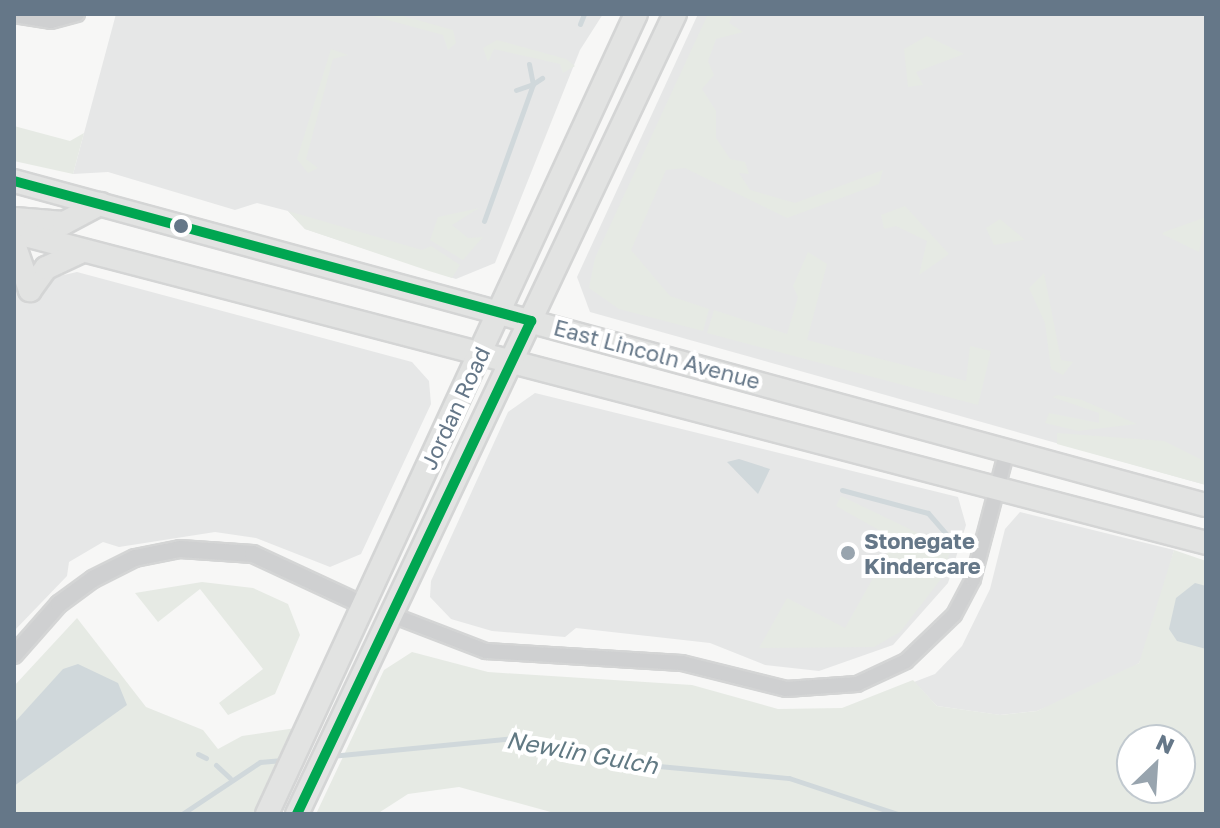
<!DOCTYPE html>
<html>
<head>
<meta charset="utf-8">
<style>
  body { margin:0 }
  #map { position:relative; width:1220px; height:828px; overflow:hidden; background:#f7f7f6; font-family:"Golos Text",sans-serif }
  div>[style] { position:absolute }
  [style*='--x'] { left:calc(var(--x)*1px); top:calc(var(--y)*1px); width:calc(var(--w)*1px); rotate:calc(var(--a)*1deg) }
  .built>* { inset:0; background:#e6e7e7 }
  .green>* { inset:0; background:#e6eae4 }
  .water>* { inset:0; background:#d0d8db }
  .stream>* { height:5px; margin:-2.5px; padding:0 2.5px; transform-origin:2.5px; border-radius:2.5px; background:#d0d8db }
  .roads { filter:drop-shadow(2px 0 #d4d5d5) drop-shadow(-2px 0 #d4d5d5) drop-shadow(0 2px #d4d5d5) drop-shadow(0 -2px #d4d5d5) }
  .minor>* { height:14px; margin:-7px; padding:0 7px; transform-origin:7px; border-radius:7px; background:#cfd0d1 }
  .tertiary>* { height:16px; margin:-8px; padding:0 8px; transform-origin:8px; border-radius:8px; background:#cfd0d1 }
  .primary>* { height:22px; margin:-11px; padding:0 11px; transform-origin:11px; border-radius:11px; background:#e2e3e2 }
  .bus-1>* { height:10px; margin:-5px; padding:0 5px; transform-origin:5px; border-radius:5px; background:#00a651 }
  .dots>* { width:22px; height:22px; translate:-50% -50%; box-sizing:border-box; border:4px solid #fff; border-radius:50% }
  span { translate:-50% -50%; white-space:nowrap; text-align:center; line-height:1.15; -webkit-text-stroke:8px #fff; paint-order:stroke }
  .street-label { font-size:22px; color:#657788 }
  .poi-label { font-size:22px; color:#657788; font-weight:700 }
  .left { translate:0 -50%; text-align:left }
  .water-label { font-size:24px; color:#617983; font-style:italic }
  .frame { position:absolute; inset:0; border:16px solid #657788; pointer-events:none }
  .north { position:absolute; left:1116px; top:724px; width:80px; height:80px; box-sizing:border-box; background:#fff; border:2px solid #c1c9cf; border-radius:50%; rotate:25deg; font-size:22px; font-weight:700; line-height:32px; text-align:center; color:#657788 }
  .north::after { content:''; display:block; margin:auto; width:28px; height:36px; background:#98a4ae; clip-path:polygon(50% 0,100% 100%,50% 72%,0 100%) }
</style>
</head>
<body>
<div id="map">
  <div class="built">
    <i style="clip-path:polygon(116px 14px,603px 14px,580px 50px,495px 263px,456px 279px,305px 229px,288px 211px,257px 203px,235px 210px,108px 172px,73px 174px)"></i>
    <i style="clip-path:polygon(698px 14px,1206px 14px,1206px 485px,590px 312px,577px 277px)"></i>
    <i style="clip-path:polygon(14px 265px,55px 277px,77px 272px,412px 362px,429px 381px,431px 404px,361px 554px,330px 567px,256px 538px,215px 532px,119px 547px,103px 542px,69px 562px,67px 576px,14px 631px)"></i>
    <i style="clip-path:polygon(535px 393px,958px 497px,966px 525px,948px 583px,893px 645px,819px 671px,765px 665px,710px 643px,576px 628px,565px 637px,492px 631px,451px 619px,430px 597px,431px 581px,508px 412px)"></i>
    <i style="clip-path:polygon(1020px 512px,1174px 550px,1152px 637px,1139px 663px,1112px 681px,1037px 711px,1000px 715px,937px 706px,914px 682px,935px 674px,962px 646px,990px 589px,1005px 529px)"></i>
  </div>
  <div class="green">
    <i style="clip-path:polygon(396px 14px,453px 30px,456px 43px,448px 50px,443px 35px,373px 16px)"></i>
    <i style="clip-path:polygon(708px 14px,733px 14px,729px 23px,743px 32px,716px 39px,708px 61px,714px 75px,702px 89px,716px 111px,716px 138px,730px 159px,745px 162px,749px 174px,739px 173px,750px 190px,795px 203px,883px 170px,879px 184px,787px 218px,685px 168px,666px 170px,631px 250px,670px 296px,709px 309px,703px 331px,619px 309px,589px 288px,595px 258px)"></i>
    <i style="clip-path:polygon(927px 36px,964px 54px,916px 72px,923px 85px,908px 87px,904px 49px)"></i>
    <i style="clip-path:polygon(497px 40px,566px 59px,575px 66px,563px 73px,560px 64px,494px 49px,488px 62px,483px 48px)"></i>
    <i style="clip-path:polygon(331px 49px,348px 55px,333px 59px,306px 159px,318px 168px,308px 173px,297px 159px)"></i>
    <i style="clip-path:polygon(14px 126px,70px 141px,84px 133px,73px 174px,14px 161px)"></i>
    <i style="clip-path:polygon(905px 206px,949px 254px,919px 275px,927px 241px,896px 226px,884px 229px,881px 215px)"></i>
    <i style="clip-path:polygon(479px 208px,452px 225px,468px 238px,483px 237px,463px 260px,430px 240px,438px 217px)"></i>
    <i style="clip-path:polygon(288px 211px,422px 250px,431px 246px,460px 265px,452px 278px,429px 271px,305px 229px)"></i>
    <i style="clip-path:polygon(1206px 217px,1199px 252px,1162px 234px,1164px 232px)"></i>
    <i style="clip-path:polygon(1000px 219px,1024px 239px,1024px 240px,994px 245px,986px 228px)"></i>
    <i style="clip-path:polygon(808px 252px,827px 264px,807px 340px,966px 381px,970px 346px,991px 351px,978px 405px,707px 333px,714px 310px,787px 334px,798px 297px,793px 286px)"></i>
    <i style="clip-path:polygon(1044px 273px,1061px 360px,1073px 362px,1063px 375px,1051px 369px,1045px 323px,1029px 288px)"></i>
    <i style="clip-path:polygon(1058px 395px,1082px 400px,1137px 424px,1078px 431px,1045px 423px,1049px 413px,1099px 423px,1099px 413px,1052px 397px)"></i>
    <i style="clip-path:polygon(1057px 433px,1164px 441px,1206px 462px,1206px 485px,1057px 444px)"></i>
    <i style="clip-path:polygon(841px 496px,951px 549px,941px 579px,900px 632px,874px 647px,759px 648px,787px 598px,845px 628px,895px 539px,836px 506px)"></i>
    <i style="clip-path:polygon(evenodd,1174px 550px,1206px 561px,1206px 814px,558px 814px,459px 787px,408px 794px,377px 814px,316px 814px,384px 670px,412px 652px,488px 672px,692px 685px,778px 709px,842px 708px,913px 680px,937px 706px,1001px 715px,1037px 711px,1139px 663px,1174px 550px,1132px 740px,1180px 740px,1180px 788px,1132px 788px,1132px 740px)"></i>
    <i style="clip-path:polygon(202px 582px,253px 588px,288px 604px,300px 635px,275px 694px,228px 715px,219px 703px,263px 669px,200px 589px,158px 622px,135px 593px)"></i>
    <i style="clip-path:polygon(77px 618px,146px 707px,203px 730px,218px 749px,242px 736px,296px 728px,253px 814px,14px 814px,14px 686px)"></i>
  </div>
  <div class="water">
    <i style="clip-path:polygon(739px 459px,770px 469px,758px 494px,727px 462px)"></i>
    <i style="clip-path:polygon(1195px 583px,1206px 586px,1206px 649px,1177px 641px,1169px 629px,1176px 598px)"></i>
    <i style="clip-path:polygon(78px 664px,118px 683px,127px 705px,14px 786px,14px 723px,63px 669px)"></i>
  </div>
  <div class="stream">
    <i style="--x:580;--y:24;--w:11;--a:-68"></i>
    <i style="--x:529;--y:64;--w:20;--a:79"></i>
    <i style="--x:533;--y:84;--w:11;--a:-34"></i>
    <i style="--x:516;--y:90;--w:18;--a:-19"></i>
    <i style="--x:484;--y:221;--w:145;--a:-70.3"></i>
    <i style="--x:842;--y:490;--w:89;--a:15"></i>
    <i style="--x:928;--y:513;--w:30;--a:49"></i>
    <i style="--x:198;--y:754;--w:9;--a:27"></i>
    <i style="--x:331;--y:756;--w:196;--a:-5.6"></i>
    <i style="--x:526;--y:737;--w:114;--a:13.7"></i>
    <i style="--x:637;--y:764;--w:153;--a:5.3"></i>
    <i style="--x:789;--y:778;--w:114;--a:18.4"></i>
    <i style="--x:216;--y:765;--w:19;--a:43"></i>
    <i style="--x:182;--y:814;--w:94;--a:-33.7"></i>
    <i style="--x:260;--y:762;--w:25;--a:-5"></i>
  </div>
  <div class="roads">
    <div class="minor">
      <i style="--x:14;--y:15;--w:37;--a:9"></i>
      <i style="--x:51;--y:21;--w:27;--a:-15"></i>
      <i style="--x:392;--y:615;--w:101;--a:21"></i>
      <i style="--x:486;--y:651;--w:196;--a:3.5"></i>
      <i style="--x:682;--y:663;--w:107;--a:14"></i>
      <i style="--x:786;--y:689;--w:71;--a:-4"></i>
      <i style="--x:857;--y:684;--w:54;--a:-25.1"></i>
      <i style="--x:906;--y:661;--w:66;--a:-43.8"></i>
      <i style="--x:954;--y:615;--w:41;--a:-62.2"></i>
      <i style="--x:973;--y:579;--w:133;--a:-75.2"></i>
    </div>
    <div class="tertiary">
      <i style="--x:14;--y:655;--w:68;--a:-48.6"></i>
      <i style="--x:59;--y:604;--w:42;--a:-36.3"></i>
      <i style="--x:93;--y:579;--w:47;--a:-26.6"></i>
      <i style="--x:135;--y:558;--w:46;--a:-11.3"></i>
      <i style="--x:180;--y:549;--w:73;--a:3.9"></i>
      <i style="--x:253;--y:554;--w:121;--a:24.9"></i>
    </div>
    <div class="primary">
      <i style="--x:14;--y:181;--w:1235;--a:15.21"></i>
      <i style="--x:15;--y:219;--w:49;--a:4.7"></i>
      <i style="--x:64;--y:223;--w:41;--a:-27.8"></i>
      <i style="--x:14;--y:232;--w:1232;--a:14.62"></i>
      <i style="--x:14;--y:244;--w:49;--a:70.8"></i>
      <i style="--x:30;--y:290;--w:27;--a:-54"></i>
      <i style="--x:46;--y:268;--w:40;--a:-25"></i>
      <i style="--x:267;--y:814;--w:881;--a:-65.24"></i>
      <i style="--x:297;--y:814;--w:885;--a:-64.71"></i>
    </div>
  </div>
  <div class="bus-1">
    <i style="--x:14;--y:181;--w:536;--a:15.15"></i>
    <i style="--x:531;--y:321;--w:546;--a:115.39"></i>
  </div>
  <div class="dots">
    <i style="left:181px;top:226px;background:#657788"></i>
    <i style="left:848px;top:553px;background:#98a4ae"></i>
  </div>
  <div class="street-label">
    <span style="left:657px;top:354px;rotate:15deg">East Lincoln Avenue</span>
    <span style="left:455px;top:408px;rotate:-65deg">Jordan Road</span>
  </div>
  <div class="poi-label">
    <span class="left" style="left:864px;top:553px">Stonegate<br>Kindercare</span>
  </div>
  <div class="water-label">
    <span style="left:582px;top:752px;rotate:10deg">Newlin Gulch</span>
  </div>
  <div class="frame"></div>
  <div class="north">N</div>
</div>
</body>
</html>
